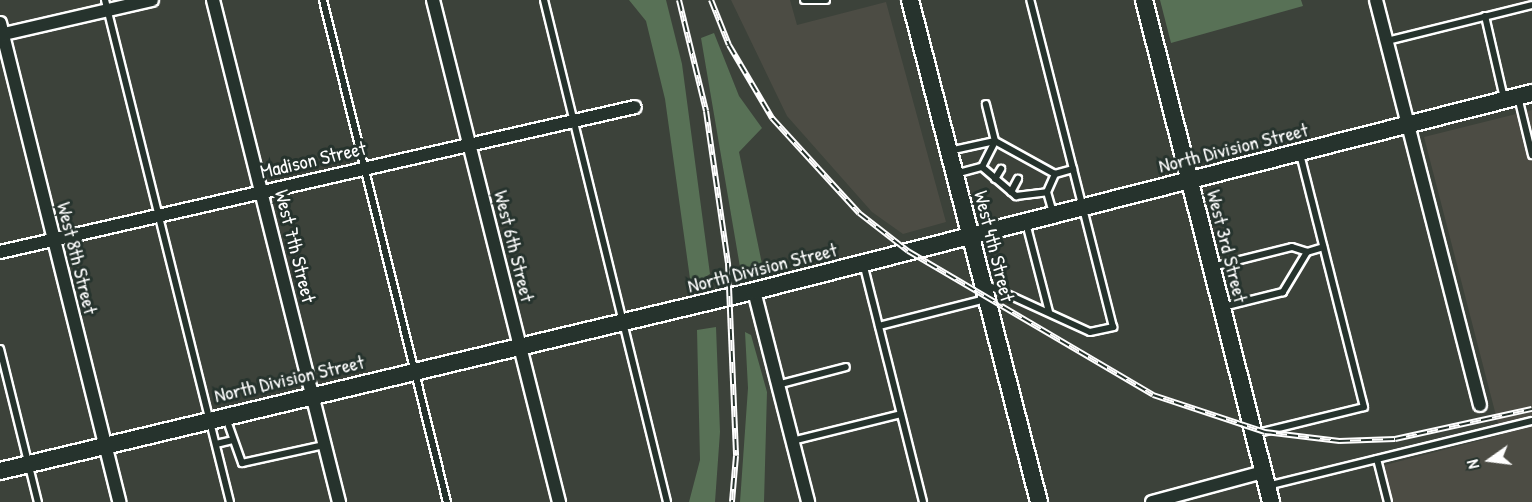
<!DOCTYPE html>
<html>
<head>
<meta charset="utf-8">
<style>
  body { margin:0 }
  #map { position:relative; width:1532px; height:502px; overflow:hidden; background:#3c423a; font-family:"Patrick Hand",sans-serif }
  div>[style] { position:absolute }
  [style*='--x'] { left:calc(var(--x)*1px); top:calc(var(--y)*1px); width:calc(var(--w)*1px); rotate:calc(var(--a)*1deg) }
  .built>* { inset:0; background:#4c4c44 }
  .green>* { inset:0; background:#587156 }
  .roads { filter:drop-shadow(2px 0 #fff) drop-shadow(-2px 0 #fff) drop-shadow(0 2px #fff) drop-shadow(0 -2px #fff) }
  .lane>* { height:6px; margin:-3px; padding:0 3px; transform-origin:3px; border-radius:3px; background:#26332d }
  .street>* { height:12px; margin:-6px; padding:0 6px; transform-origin:6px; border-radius:6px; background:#26332d }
  .secondary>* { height:16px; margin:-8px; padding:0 8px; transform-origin:8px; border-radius:8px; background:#26332d }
  .rail>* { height:6px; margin-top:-3px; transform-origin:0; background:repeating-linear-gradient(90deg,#26332d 0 11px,#fff 0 22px); box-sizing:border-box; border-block:2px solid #fff }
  span { translate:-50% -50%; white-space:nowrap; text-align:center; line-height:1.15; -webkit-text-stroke:6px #26332d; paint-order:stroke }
  .street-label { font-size:20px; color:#fff }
  .north { position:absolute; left:1460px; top:430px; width:60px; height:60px; -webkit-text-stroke:4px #26332d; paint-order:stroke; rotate:256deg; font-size:16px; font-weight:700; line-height:24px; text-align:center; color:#fff }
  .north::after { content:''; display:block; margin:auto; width:21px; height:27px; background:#fff; clip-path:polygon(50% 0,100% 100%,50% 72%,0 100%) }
</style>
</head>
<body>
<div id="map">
  <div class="built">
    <i style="clip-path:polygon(731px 0,790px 0,797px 25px,886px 2px,946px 222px,903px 234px,872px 212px,787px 116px)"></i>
    <i style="clip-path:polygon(1532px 110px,1532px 502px,1390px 502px,1381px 466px,1501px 435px,1424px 137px)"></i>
  </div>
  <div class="green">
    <i style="clip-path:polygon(629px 0,666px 0,682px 64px,710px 274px,691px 286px,665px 99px,646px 21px)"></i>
    <i style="clip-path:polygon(1160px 0,1301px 0,1303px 6px,1171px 43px)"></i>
    <i style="clip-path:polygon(714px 33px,739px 96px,762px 128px,739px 152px,762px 264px,741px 273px,701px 38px)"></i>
    <i style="clip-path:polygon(716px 327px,720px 432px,715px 502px,689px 502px,700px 460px,697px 330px)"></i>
    <i style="clip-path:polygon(745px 332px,751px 335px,767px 392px,764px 502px,740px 502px,748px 388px)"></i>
  </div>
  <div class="roads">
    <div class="lane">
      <i style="--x:105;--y:0;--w:517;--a:76.02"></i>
      <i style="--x:323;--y:0;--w:517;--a:76.13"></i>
      <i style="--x:544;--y:0;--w:517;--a:76.23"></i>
      <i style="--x:804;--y:0;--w:22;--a:0"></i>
      <i style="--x:1485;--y:16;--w:84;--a:77"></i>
      <i style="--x:1387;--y:41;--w:149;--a:-13.9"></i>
      <i style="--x:1518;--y:97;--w:60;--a:76.4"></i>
      <i style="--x:949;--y:151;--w:47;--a:-12.3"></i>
      <i style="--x:995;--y:141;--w:68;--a:28.8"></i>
      <i style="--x:982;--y:167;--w:45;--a:40.5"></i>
      <i style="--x:1016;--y:196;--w:31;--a:-7"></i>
      <i style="--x:1047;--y:192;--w:22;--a:74"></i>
      <i style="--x:955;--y:174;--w:28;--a:-15"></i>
      <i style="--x:982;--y:167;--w:29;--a:-63"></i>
      <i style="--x:995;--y:141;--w:38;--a:-104"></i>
      <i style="--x:995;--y:179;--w:12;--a:-59"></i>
      <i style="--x:1011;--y:192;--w:15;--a:-62"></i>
      <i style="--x:1047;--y:192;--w:20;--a:-66"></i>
      <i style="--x:1055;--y:174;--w:19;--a:-16"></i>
      <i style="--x:1026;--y:223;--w:92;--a:75.5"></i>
      <i style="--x:1307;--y:252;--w:17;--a:-17"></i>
      <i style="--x:863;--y:263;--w:246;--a:75.9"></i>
      <i style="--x:1212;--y:267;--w:82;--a:-14"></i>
      <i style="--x:1292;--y:247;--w:16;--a:18"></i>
      <i style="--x:1307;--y:252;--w:47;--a:121"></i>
      <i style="--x:1283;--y:292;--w:62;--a:166"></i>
      <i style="--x:985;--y:284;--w:115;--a:24.6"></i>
      <i style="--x:1090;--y:332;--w:24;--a:-12"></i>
      <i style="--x:1113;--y:327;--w:337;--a:-104.2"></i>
      <i style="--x:879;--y:326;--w:110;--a:-14.2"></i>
      <i style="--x:0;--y:349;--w:158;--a:76.1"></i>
      <i style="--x:777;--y:385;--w:71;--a:-14.6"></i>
      <i style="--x:226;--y:418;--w:48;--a:70.4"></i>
      <i style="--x:242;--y:463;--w:84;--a:-12.4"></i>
      <i style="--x:1254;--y:434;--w:113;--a:-13.8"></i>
      <i style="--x:1364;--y:407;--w:261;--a:-104.2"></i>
      <i style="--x:792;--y:441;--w:112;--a:-13.9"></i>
      <i style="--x:216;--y:444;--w:17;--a:-13"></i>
      <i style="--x:1377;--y:459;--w:44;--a:75.7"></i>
      <i style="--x:1267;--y:486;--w:273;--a:-13.8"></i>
    </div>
    <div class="street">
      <i style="--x:213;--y:0;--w:518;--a:75.91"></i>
      <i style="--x:433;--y:0;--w:518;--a:75.91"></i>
      <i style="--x:1376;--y:0;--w:418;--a:75.6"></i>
      <i style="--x:0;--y:23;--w:494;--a:76"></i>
      <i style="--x:0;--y:35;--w:156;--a:-13"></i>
      <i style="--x:0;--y:252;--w:651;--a:-12.86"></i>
      <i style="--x:754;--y:291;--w:218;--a:75.6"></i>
      <i style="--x:1152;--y:502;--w:115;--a:-15.1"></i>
    </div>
    <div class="secondary">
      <i style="--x:910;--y:0;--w:518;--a:75.59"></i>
      <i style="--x:1144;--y:0;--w:518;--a:75.8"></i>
      <i style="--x:0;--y:471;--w:775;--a:-13.43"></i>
      <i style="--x:754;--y:291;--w:803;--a:-14.28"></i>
    </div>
  </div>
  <div class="rail">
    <i style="--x:679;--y:0;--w:114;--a:76.3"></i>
    <i style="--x:706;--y:111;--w:154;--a:81.8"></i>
    <i style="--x:728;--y:263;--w:193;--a:87.6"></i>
    <i style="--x:736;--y:456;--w:46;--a:95"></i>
    <i style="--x:711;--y:0;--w:48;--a:68.2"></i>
    <i style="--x:729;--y:45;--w:85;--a:59.5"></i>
    <i style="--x:772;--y:118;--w:129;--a:47.5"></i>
    <i style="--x:859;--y:213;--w:62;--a:37.8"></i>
    <i style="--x:908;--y:251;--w:284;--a:30.4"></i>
    <i style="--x:1153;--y:395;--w:118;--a:18.3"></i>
    <i style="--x:1265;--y:432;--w:75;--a:6.9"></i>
    <i style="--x:1339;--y:441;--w:56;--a:-2"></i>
    <i style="--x:1395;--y:439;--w:140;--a:-12.4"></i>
  </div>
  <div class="street-label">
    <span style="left:1233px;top:147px;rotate:-14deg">North Division Street</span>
    <span style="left:313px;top:159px;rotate:-13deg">Madison Street</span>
    <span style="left:296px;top:246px;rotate:76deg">West 7th Street</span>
    <span style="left:515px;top:246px;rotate:76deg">West 6th Street</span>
    <span style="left:995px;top:246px;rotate:76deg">West 4th Street</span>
    <span style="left:1228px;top:246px;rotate:76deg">West 3rd Street</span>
    <span style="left:78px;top:258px;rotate:76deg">West 8th Street</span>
    <span style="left:762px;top:267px;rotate:-14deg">North Division Street</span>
    <span style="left:289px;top:378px;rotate:-13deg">North Division Street</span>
  </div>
  <div class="north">N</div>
</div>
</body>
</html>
